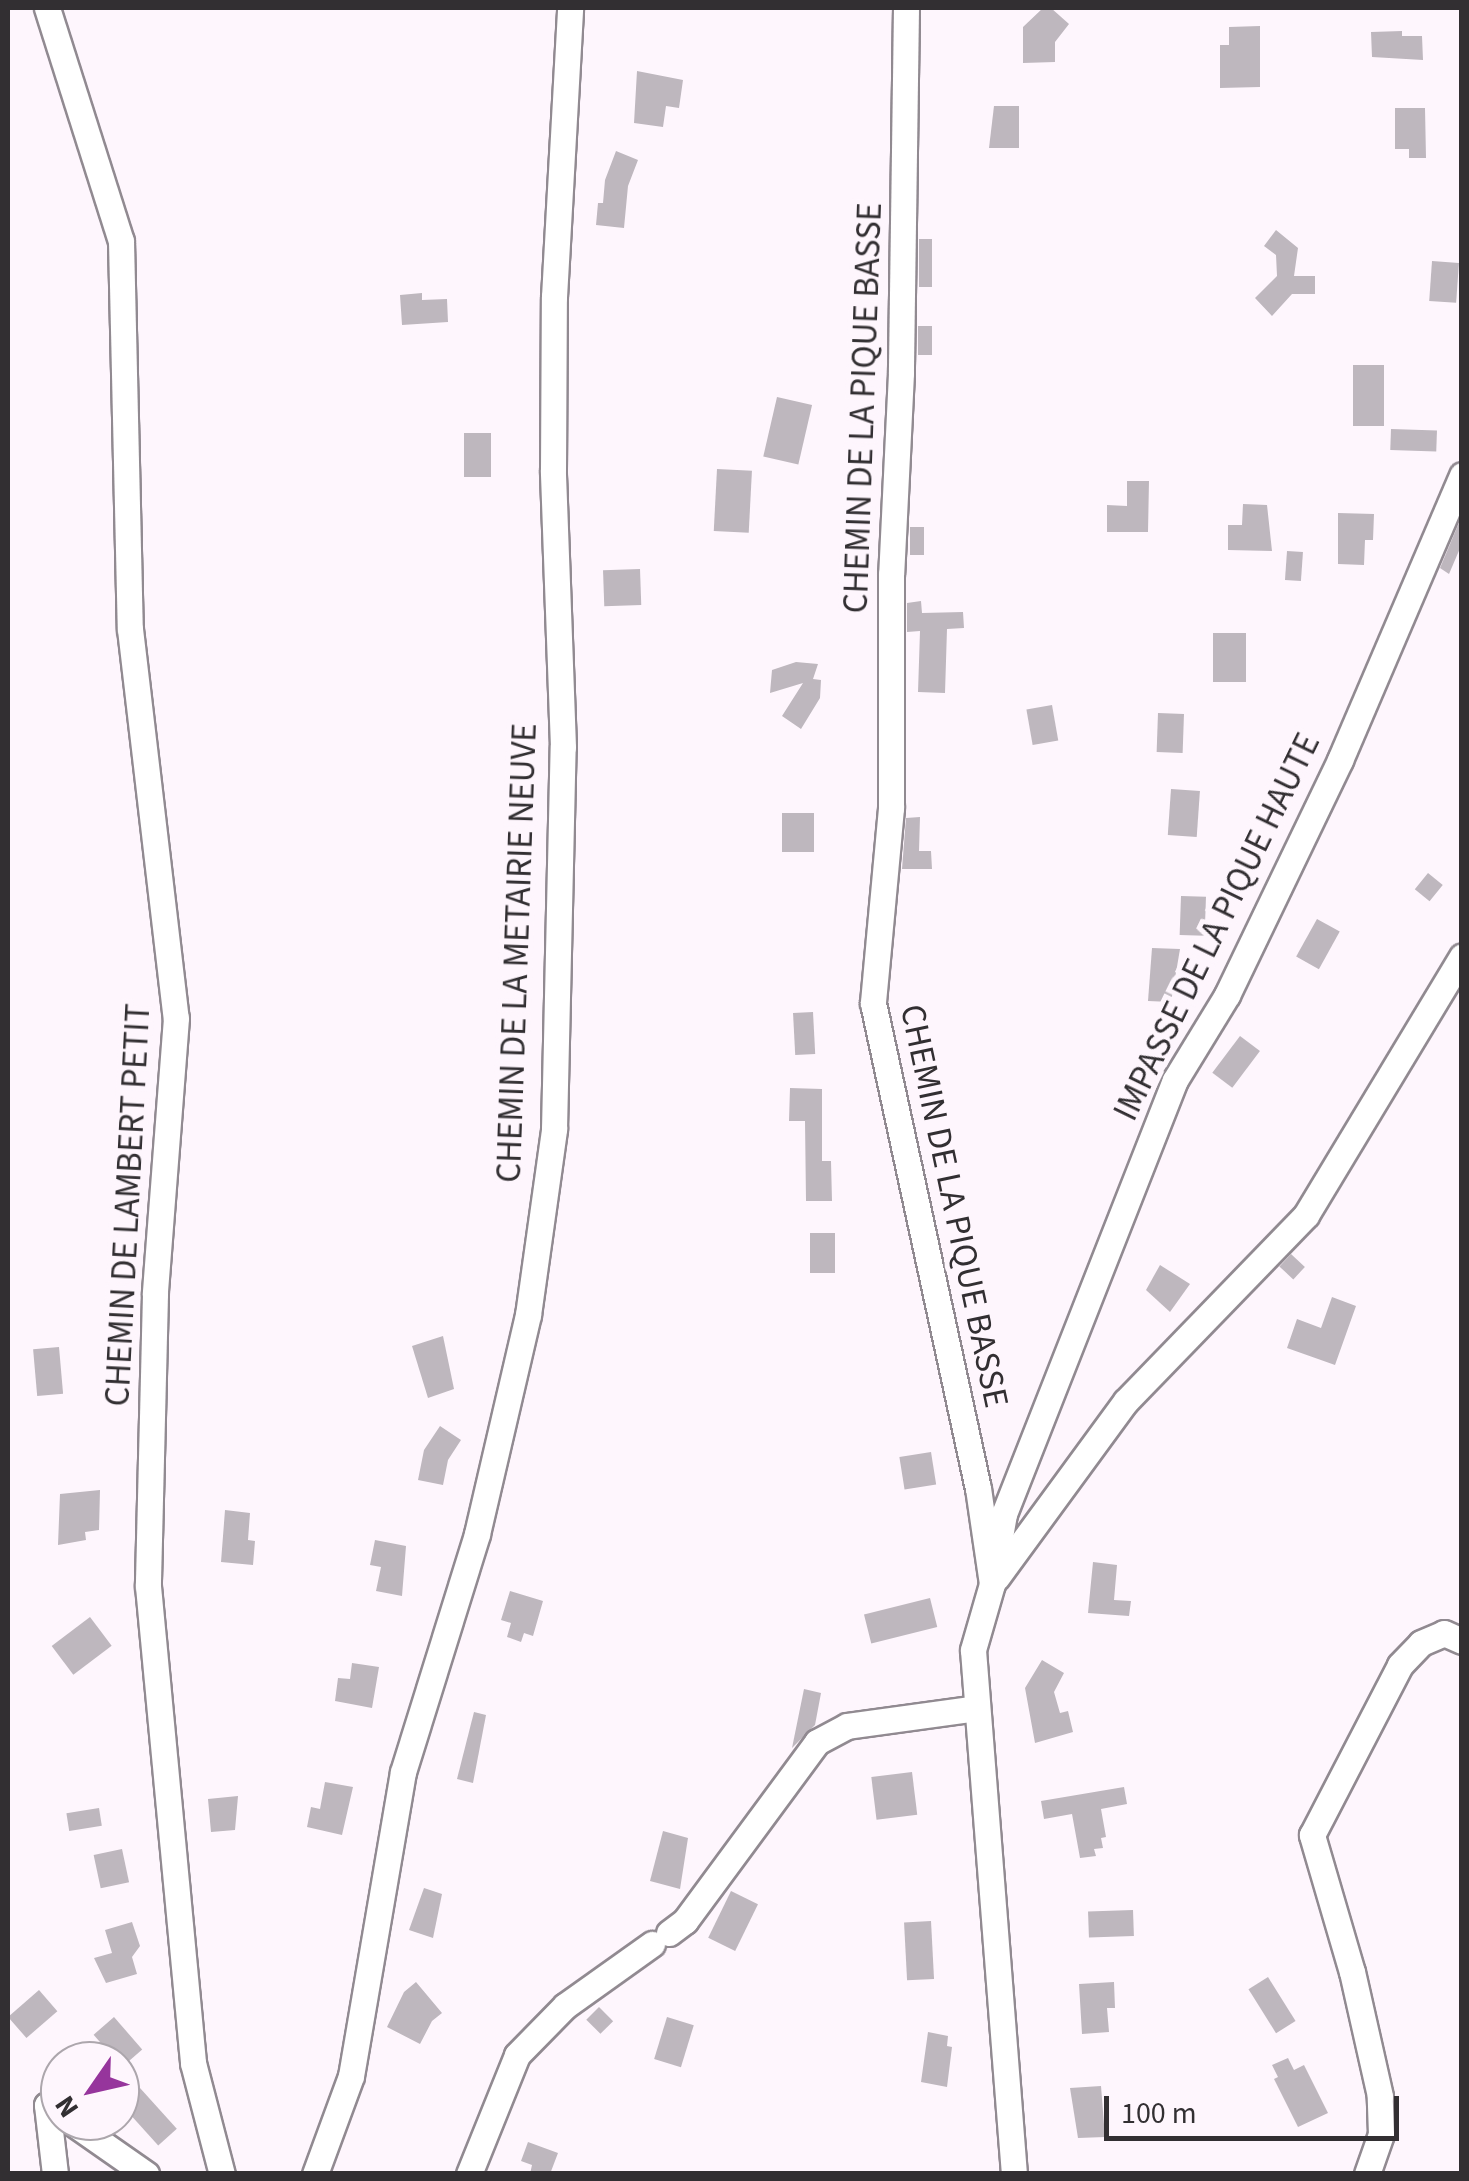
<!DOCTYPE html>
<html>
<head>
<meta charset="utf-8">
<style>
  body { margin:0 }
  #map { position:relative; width:1469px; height:2181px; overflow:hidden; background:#fef6fd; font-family:"Source Sans 3",sans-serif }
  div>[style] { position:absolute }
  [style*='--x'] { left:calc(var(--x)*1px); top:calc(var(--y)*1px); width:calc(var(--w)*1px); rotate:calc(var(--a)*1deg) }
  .building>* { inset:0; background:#beb7be; transform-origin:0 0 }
  .roads { filter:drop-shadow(2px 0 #918a91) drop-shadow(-2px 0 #918a91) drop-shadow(0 2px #918a91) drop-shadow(0 -2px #918a91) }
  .minor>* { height:25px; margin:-12.5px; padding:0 12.5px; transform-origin:12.5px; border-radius:12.5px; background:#fff }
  span { translate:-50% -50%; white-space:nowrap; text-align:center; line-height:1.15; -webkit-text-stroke:10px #fef6fd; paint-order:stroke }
  .street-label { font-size:35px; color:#322f32 }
  .frame { position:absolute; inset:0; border:10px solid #322f32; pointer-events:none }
  .north { position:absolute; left:40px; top:2041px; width:100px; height:100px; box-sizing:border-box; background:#fef6fd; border:2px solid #aca6ac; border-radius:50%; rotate:236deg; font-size:28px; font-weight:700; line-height:40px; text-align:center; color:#322f32 }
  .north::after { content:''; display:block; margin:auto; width:35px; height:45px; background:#96359c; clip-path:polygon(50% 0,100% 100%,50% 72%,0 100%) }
  .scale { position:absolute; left:1104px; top:2096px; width:295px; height:45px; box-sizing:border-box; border:5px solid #322f32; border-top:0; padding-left:12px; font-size:30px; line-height:35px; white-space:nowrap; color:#322f32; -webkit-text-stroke:8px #fef6fd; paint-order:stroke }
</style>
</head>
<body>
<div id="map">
  <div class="building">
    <i style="clip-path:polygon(1043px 8px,1051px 8px,1069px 24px,1055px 42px,1055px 62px,1023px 63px,1023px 27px)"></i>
    <i style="clip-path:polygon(1260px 26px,1260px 87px,1220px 88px,1220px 45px,1229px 45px,1229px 27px)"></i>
    <i style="clip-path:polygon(1402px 31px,1402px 36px,1422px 36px,1423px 60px,1372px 57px,1371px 32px)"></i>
    <i style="clip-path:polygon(637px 71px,683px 80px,679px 108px,666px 106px,663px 127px,634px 123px)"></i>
    <i style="clip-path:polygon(994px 106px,1019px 106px,1019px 148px,989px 148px)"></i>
    <i style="clip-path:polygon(1395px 108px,1425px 108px,1426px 158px,1409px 158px,1409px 149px,1395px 149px)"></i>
    <i style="clip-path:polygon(616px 151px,638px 160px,628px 186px,624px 228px,596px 225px,598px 203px,603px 203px,605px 180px)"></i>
    <i style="clip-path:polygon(1276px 230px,1298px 248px,1294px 276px,1315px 276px,1315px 294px,1292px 294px,1272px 316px,1255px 298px,1277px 276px,1276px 255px,1264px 246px)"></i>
    <i style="left:919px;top:239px;width:13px;height:48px"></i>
    <i style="left:1432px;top:261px;width:27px;height:40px;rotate:4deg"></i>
    <i style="clip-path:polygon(422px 293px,422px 300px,447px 299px,448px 322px,402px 325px,400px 295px)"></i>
    <i style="left:918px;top:326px;width:14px;height:29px"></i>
    <i style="left:1353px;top:365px;width:31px;height:61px"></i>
    <i style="left:777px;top:397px;width:36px;height:61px;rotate:13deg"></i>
    <i style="left:1391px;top:429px;width:46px;height:21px;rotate:2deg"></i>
    <i style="left:464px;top:433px;width:27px;height:44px"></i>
    <i style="left:717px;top:469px;width:35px;height:62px;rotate:3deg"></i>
    <i style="clip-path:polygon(1127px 481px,1149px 481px,1148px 532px,1107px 532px,1107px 505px,1127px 506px)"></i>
    <i style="clip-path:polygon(1243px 504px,1267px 505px,1272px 551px,1228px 550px,1228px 525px,1242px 525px)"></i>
    <i style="clip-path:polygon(1338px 513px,1374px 514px,1373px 540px,1365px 540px,1364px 565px,1338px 564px)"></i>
    <i style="clip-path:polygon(1461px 518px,1461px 546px,1449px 574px,1440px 568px)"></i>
    <i style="left:910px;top:527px;width:14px;height:28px"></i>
    <i style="left:1287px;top:551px;width:16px;height:29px;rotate:4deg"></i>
    <i style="left:640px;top:569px;width:36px;height:37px;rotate:88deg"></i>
    <i style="clip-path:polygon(921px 601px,922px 613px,963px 612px,964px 628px,947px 629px,945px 693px,918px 692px,920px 631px,907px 632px,907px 603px)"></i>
    <i style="left:1213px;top:633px;width:33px;height:49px"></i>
    <i style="clip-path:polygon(796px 662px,818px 664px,813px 679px,821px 680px,820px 698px,801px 729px,782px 716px,803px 683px,770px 693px,772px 670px)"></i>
    <i style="left:1052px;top:705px;width:36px;height:26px;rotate:80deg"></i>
    <i style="left:1158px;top:713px;width:26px;height:39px;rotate:2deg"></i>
    <i style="left:1171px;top:789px;width:29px;height:46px;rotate:4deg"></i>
    <i style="left:782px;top:813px;width:32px;height:39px"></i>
    <i style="clip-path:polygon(920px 817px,919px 851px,931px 851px,932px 869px,902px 869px,906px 818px)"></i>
    <i style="left:1428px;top:873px;width:19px;height:21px;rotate:39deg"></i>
    <i style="left:1181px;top:896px;width:25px;height:39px;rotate:2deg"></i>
    <i style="left:1317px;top:919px;width:26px;height:43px;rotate:29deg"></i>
    <i style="clip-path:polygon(1152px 948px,1180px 949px,1171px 1002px,1148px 1001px)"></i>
    <i style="left:813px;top:1012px;width:42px;height:20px;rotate:87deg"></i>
    <i style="left:1240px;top:1036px;width:25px;height:46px;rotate:37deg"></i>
    <i style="clip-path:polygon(790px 1088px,822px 1089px,822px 1161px,831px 1161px,832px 1201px,806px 1201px,805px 1121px,789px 1121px)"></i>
    <i style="left:810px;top:1233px;width:25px;height:40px"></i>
    <i style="left:1291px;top:1254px;width:19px;height:17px;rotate:43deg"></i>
    <i style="clip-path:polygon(1160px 1265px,1190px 1284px,1170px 1312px,1146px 1290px)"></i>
    <i style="clip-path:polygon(1332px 1297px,1356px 1306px,1335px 1365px,1287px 1348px,1297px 1319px,1321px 1328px)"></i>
    <i style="clip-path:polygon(443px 1336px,454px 1389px,428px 1398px,412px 1346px)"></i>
    <i style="left:59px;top:1347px;width:47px;height:26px;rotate:85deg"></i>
    <i style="clip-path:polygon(440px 1426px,461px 1440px,448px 1460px,443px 1485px,418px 1480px,424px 1450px)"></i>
    <i style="left:931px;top:1452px;width:33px;height:32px;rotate:81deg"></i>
    <i style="clip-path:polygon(100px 1490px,99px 1530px,85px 1532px,86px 1540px,58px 1545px,60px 1494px)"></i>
    <i style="clip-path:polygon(225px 1510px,250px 1513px,248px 1540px,255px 1541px,253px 1565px,221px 1562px)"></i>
    <i style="clip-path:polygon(375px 1540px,406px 1546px,402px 1596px,376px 1591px,381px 1567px,370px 1565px)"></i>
    <i style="clip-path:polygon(1093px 1562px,1117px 1565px,1114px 1600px,1131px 1601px,1129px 1616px,1088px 1613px)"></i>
    <i style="clip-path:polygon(510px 1591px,543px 1601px,533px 1636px,524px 1633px,521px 1642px,507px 1637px,511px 1623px,501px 1620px)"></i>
    <i style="left:930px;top:1598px;width:30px;height:68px;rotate:76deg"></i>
    <i style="left:90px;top:1617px;width:36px;height:48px;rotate:53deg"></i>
    <i style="clip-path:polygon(1042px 1660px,1064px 1673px,1054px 1692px,1060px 1713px,1068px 1711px,1073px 1732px,1035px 1743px,1025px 1688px)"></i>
    <i style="clip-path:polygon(352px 1663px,379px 1667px,372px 1708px,335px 1701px,338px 1678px,350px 1679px)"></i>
    <i style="clip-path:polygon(804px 1689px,821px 1693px,815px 1725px,792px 1748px)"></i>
    <i style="clip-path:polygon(474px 1712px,486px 1715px,473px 1783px,457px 1779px)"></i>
    <i style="left:912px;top:1772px;width:43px;height:41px;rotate:83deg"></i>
    <i style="clip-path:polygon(325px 1782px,353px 1787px,342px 1835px,307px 1827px,311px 1807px,320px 1809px)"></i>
    <i style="clip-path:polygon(1124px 1787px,1127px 1804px,1101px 1809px,1106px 1837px,1101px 1838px,1103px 1848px,1094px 1849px,1096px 1856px,1080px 1858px,1072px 1814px,1044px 1819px,1041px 1801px)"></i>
    <i style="clip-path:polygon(238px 1796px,235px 1830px,211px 1832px,208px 1799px)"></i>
    <i style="left:99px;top:1808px;width:18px;height:33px;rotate:81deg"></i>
    <i style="clip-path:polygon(663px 1831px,688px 1838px,680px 1889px,650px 1881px)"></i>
    <i style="left:122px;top:1849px;width:34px;height:29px;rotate:78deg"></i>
    <i style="clip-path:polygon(424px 1888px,442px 1894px,433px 1938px,409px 1930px)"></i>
    <i style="left:731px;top:1891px;width:30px;height:52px;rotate:26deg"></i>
    <i style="left:1133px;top:1910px;width:26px;height:45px;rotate:88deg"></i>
    <i style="left:931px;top:1921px;width:58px;height:27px;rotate:87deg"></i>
    <i style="clip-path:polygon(132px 1922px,140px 1946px,132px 1957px,137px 1974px,106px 1983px,94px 1958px,112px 1953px,105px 1930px)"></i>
    <i style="left:1268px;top:1977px;width:52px;height:23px;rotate:58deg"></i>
    <i style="clip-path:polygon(416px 1982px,442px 2013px,432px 2021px,420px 2044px,387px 2027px,404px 1992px)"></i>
    <i style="clip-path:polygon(1114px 1982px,1115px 2008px,1107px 2008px,1109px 2032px,1082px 2034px,1079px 1984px)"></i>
    <i style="left:39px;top:1990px;width:28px;height:41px;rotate:49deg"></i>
    <i style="left:599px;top:2007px;width:20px;height:18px;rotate:45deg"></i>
    <i style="left:114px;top:2017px;width:43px;height:27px;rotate:49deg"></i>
    <i style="left:667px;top:2017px;width:28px;height:44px;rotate:17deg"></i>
    <i style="clip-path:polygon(928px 2032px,948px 2036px,947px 2046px,952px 2047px,947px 2087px,921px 2082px)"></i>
    <i style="clip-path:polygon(1288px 2058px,1294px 2070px,1304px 2065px,1328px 2113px,1298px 2127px,1274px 2079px,1278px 2077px,1272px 2065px)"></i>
    <i style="clip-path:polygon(1101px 2086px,1105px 2137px,1078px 2138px,1070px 2088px)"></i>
    <i style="left:140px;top:2088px;width:55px;height:25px;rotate:48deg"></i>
    <i style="clip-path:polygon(528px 2142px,558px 2153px,550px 2174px,530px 2174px,532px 2165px,521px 2161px)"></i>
  </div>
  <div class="roads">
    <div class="minor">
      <i style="--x:47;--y:8;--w:244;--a:72.4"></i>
      <i style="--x:121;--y:241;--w:388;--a:88.7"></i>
      <i style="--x:130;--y:629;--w:392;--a:83.3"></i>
      <i style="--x:176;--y:1018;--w:277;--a:94.4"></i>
      <i style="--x:155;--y:1294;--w:292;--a:91.4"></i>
      <i style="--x:148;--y:1586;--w:479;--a:84.6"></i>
      <i style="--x:193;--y:2063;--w:115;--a:75.4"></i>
      <i style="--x:906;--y:8;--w:365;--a:90.8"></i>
      <i style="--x:901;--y:373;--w:201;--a:92.8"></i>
      <i style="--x:891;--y:574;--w:234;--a:90"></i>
      <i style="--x:891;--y:808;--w:196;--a:95.3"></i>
      <i style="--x:873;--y:1003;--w:496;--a:77.8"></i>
      <i style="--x:978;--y:1488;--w:97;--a:81.7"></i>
      <i style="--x:992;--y:1584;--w:69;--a:106.1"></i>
      <i style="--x:973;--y:1650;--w:526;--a:85.53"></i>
      <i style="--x:995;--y:1565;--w:52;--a:-80"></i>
      <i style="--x:1004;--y:1514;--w:466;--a:-68.5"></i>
      <i style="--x:1175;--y:1080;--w:100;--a:-58.5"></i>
      <i style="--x:1227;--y:995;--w:261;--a:-64.3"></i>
      <i style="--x:1340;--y:760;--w:310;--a:-66.8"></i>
      <i style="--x:997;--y:1577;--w:218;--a:-53.8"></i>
      <i style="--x:1126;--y:1401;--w:259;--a:-45.9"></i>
      <i style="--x:1306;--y:1215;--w:302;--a:-58.9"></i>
      <i style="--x:669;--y:1933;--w:20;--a:-37"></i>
      <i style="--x:685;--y:1921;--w:222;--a:-53.6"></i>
      <i style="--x:817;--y:1742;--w:34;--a:-28"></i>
      <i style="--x:847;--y:1726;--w:131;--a:-7.9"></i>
      <i style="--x:70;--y:2121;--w:93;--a:34.9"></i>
      <i style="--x:55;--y:2174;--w:69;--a:-96.6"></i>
      <i style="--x:47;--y:2105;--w:16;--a:35"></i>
      <i style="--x:315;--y:2174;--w:104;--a:-69.8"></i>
      <i style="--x:351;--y:2076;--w:308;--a:-80.3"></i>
      <i style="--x:403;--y:1772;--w:249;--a:-72.7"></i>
      <i style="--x:477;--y:1534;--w:225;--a:-76.9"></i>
      <i style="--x:528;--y:1315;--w:188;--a:-82"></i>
      <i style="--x:554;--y:1129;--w:382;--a:-88.7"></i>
      <i style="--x:563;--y:747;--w:277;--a:-92.1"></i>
      <i style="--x:553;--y:470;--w:173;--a:-89.7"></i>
      <i style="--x:554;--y:297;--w:289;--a:-86.8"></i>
      <i style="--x:469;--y:2174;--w:128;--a:-68"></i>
      <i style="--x:517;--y:2055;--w:69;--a:-45.6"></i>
      <i style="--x:565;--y:2006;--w:107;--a:-35.5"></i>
      <i style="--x:1367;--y:2174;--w:42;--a:-70.7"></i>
      <i style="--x:1381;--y:2134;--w:38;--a:-92"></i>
      <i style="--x:1380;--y:2096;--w:127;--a:-102.7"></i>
      <i style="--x:1352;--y:1972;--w:143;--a:-106.3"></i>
      <i style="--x:1312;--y:1835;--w:191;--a:-62.6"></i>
      <i style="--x:1400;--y:1665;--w:30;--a:-46"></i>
      <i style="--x:1421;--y:1643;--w:25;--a:-23"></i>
      <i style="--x:1444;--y:1633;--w:20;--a:24"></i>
    </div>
  </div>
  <div class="street-label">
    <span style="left:863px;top:408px;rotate:-88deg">CHEMIN DE LA PIQUE BASSE</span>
    <span style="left:1217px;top:927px;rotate:-64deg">IMPASSE DE LA PIQUE HAUTE</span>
    <span style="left:517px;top:953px;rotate:-88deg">CHEMIN DE LA METAIRIE NEUVE</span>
    <span style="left:128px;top:1205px;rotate:-87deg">CHEMIN DE LAMBERT PETIT</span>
    <span style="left:954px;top:1206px;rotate:78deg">CHEMIN DE LA PIQUE BASSE</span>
  </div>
  <div class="frame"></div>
  <div class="north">N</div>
  <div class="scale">100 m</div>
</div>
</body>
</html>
